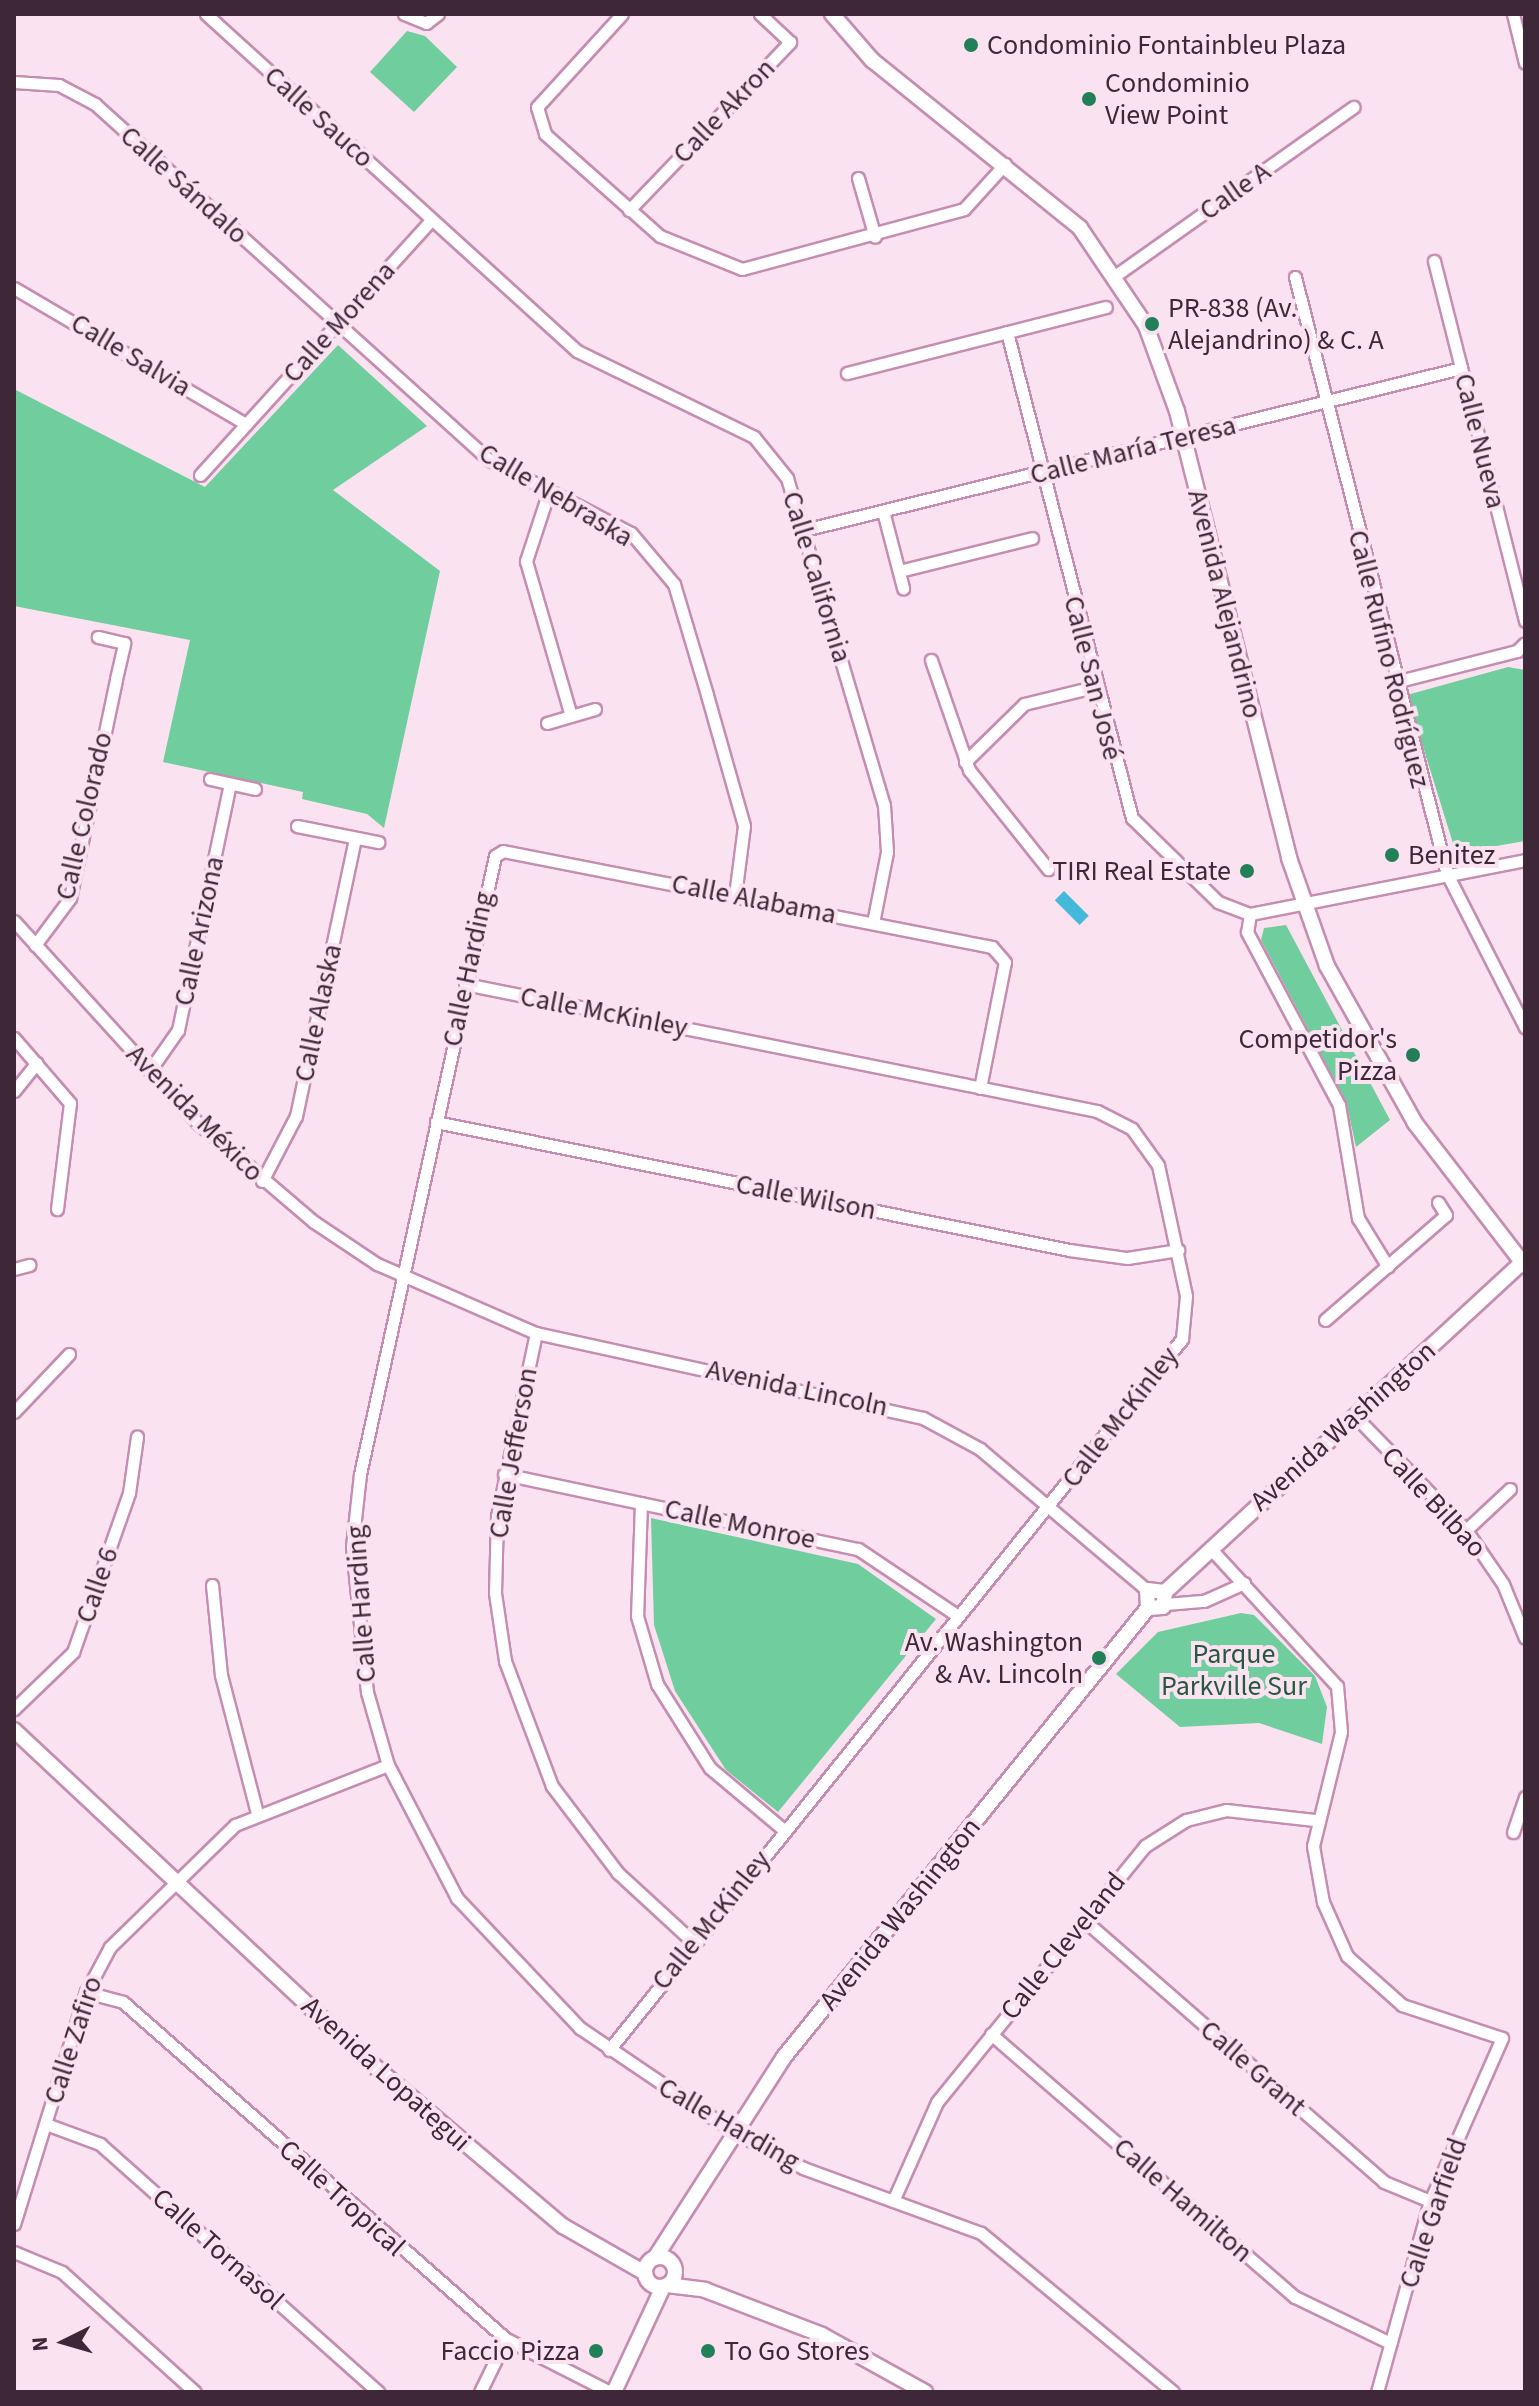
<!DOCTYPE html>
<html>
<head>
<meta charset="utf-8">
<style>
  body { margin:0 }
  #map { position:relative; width:1539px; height:2406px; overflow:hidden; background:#fbe2f1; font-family:"Source Sans 3",sans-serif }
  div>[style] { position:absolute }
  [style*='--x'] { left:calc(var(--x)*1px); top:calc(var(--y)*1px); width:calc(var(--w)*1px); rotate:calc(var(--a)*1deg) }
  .green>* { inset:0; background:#6fcd9e }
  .water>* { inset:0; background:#45b9db; transform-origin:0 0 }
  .roads { filter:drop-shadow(2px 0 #c58db1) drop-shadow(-2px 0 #c58db1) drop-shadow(0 2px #c58db1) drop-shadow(0 -2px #c58db1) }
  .minor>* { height:11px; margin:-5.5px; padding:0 5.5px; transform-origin:5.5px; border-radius:5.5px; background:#fff }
  .tertiary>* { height:14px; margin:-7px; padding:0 7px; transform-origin:7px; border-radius:7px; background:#fff }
  .tertiary>.ring { margin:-7px; padding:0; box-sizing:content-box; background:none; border:14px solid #fff; border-radius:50% }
  .dots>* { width:22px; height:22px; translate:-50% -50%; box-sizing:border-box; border:4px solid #fbe2f1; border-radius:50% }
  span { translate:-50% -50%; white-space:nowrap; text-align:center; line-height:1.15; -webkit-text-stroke:8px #fbe2f1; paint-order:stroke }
  .poi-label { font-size:28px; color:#3e2736 }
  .left { translate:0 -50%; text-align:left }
  .right { translate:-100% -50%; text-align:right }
  .street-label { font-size:28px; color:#3e2736 }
  .park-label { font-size:28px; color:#265840 }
  .frame { position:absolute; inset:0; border:16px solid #3e2736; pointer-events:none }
  .north { position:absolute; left:24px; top:2302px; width:80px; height:80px; -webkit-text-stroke:6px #fbe2f1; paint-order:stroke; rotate:265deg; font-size:22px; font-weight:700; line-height:32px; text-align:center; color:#3e2736 }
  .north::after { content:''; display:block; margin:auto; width:28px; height:36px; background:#3e2736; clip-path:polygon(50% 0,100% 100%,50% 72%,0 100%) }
</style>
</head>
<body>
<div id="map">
  <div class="green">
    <i style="clip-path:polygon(407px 31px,425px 36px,457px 67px,414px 112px,370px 72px)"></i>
    <i style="clip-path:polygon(338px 345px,427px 426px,333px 490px,440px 571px,384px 828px,367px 814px,302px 799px,303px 792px,163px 762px,190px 640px,14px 606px,14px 389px,205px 487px)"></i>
    <i style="clip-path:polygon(1508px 667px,1525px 670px,1525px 841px,1456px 853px,1407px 695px)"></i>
    <i style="clip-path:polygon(1286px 925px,1390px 1120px,1356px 1147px,1346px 1101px,1261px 940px,1264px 928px)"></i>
    <i style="clip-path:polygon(651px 1518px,858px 1564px,936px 1619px,778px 1812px,726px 1770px,675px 1691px,654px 1625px)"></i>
    <i style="clip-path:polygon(1241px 1613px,1254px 1615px,1315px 1676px,1327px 1707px,1322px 1744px,1259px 1723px,1180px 1727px,1116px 1674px,1158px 1632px)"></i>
  </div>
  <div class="water">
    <i style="left:1064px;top:891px;width:35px;height:13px;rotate:45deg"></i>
  </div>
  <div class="roads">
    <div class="minor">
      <i style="--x:206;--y:14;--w:501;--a:42.25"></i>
      <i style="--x:577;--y:351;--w:197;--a:25.9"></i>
      <i style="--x:754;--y:437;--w:53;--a:51.2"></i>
      <i style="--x:787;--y:478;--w:341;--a:73.5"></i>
      <i style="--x:884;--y:805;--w:47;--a:86.3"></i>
      <i style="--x:887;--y:852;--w:72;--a:101.2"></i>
      <i style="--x:404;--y:14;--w:24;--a:22"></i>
      <i style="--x:426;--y:23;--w:15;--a:-37"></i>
      <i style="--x:622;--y:14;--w:126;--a:132.4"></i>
      <i style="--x:537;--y:107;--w:28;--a:73"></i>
      <i style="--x:545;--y:134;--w:154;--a:41.6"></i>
      <i style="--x:660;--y:236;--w:88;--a:21.9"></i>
      <i style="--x:742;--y:269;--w:230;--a:-15.1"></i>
      <i style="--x:964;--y:209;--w:61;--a:-47.7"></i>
      <i style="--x:1513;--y:14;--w:50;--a:76.2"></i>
      <i style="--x:14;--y:82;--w:45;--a:3.8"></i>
      <i style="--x:59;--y:85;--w:41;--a:27.8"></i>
      <i style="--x:95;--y:104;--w:530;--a:42.09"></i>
      <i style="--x:488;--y:459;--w:161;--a:27.4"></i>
      <i style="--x:631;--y:533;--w:67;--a:49.9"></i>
      <i style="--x:674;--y:584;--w:116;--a:73.4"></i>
      <i style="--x:707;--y:695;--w:136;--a:74.2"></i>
      <i style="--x:744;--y:826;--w:70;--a:97.4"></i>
      <i style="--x:858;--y:178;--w:61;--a:73.9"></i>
      <i style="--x:629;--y:210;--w:233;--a:-46.2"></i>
      <i style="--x:790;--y:42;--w:41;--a:-137"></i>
      <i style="--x:1434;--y:261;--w:371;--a:75.8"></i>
      <i style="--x:1116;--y:275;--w:291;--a:-35.3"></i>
      <i style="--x:1295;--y:277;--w:616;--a:75.72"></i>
      <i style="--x:1447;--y:874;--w:172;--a:63"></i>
      <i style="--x:14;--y:288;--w:269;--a:30.4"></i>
      <i style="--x:1007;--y:332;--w:502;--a:75.58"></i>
      <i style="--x:1132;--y:818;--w:120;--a:44.3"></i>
      <i style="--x:1218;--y:902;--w:34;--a:21"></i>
      <i style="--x:1250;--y:914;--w:280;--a:-11.1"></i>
      <i style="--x:847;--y:373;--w:267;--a:-14.3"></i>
      <i style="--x:200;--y:475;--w:344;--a:-47.8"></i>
      <i style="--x:548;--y:494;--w:71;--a:108.2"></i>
      <i style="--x:526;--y:561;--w:161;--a:73.8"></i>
      <i style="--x:883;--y:511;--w:80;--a:75.4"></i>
      <i style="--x:804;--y:530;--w:677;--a:-13.85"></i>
      <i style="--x:899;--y:571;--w:137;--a:-13.9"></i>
      <i style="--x:931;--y:660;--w:116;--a:70.9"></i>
      <i style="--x:969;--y:770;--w:127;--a:51.4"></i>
      <i style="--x:1395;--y:682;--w:126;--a:-14.3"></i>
      <i style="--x:1517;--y:651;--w:11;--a:-45"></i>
      <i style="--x:547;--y:723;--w:50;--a:-16.3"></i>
      <i style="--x:965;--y:762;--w:83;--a:-44.5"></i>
      <i style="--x:1024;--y:704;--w:72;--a:-13.7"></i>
      <i style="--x:210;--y:779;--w:46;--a:12.5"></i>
      <i style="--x:297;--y:826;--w:83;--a:11.2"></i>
      <i style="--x:1250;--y:914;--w:18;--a:99"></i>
      <i style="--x:1247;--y:932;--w:196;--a:62"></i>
      <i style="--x:1339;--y:1105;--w:115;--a:80.5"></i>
      <i style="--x:1358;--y:1218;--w:57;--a:58.5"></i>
      <i style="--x:14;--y:921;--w:273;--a:47.7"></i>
      <i style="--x:198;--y:1123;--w:153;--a:40.5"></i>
      <i style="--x:314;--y:1222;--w:76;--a:33.7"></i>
      <i style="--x:377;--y:1264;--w:173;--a:23.5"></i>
      <i style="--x:536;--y:1333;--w:396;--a:12.4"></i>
      <i style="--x:923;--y:1418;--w:65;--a:28.5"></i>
      <i style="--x:980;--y:1449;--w:219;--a:40.2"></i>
      <i style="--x:35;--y:945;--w:59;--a:-53.3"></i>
      <i style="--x:70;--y:898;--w:224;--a:-78.1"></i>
      <i style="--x:116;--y:679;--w:37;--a:-77"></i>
      <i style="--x:124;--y:643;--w:27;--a:-167"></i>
      <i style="--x:465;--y:984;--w:645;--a:11.36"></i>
      <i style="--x:1097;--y:1111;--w:39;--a:27"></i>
      <i style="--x:1132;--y:1129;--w:44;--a:54.2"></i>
      <i style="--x:1158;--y:1165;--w:134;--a:77.9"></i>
      <i style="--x:1186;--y:1296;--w:43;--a:95.3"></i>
      <i style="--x:1182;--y:1339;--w:913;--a:128.87"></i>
      <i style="--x:14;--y:1038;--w:86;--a:49.3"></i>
      <i style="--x:70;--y:1103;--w:107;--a:97"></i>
      <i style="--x:150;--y:1070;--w:49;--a:-55"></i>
      <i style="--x:178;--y:1030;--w:251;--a:-78.1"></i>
      <i style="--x:980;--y:1088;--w:128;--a:-78.8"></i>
      <i style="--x:1005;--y:962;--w:20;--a:-131"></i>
      <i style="--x:992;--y:947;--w:498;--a:-168.9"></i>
      <i style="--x:503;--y:851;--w:9;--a:148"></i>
      <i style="--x:495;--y:856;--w:633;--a:102.32"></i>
      <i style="--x:360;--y:1474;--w:73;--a:96.3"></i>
      <i style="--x:352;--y:1547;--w:146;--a:84.1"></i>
      <i style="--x:367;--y:1692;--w:76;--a:74"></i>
      <i style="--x:388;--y:1765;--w:150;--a:62.6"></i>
      <i style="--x:457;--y:1898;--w:179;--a:46.6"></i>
      <i style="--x:580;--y:2028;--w:184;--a:34.1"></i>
      <i style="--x:732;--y:2131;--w:80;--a:27.5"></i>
      <i style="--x:803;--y:2168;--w:189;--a:20.1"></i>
      <i style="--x:981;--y:2233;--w:249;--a:39.6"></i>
      <i style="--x:14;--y:1091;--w:36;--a:-51"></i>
      <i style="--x:436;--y:1122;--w:646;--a:11.43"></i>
      <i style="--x:1069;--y:1250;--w:59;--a:7.9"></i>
      <i style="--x:1127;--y:1258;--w:52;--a:-8.9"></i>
      <i style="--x:262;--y:1181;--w:73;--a:-62.4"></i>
      <i style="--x:296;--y:1116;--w:284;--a:-78"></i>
      <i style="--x:14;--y:1269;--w:16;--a:-15"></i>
      <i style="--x:1325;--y:1320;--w:160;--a:-41"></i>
      <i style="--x:1446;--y:1215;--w:15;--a:-122"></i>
      <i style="--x:536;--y:1333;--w:187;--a:102"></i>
      <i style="--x:497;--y:1516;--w:77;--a:91.5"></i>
      <i style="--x:495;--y:1593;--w:69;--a:81.6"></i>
      <i style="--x:505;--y:1661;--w:134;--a:69.4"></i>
      <i style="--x:552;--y:1786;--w:109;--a:52.8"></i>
      <i style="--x:618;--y:1873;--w:100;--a:42.6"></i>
      <i style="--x:14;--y:1412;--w:80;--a:-46.5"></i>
      <i style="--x:1354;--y:1415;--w:161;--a:45.8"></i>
      <i style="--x:1466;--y:1530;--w:65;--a:55.6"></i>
      <i style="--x:1503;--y:1584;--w:58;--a:67.8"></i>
      <i style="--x:504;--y:1474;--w:362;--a:12"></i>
      <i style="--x:858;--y:1549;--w:120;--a:33.8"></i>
      <i style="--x:641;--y:1503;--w:113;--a:92"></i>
      <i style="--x:637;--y:1616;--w:71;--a:73.6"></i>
      <i style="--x:657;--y:1684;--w:99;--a:57.8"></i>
      <i style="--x:710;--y:1768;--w:97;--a:40"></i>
      <i style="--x:1466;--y:1530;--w:60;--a:-43"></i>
      <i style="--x:1210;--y:1548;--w:188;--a:47.4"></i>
      <i style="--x:1337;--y:1686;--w:46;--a:85"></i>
      <i style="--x:1341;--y:1732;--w:117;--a:103.8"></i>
      <i style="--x:1313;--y:1846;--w:57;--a:79.9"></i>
      <i style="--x:1323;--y:1902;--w:59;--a:66"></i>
      <i style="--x:1347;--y:1956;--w:74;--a:41.7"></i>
      <i style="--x:1402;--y:2005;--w:105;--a:18.3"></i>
      <i style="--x:1502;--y:2038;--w:178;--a:113.8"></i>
      <i style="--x:1430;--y:2201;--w:198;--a:105.5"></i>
      <i style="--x:212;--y:1585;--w:90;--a:84.3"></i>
      <i style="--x:221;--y:1675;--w:143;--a:75.4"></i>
      <i style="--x:1166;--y:1604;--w:38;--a:-5"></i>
      <i style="--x:1204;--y:1601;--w:44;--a:-24.2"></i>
      <i style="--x:14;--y:1709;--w:82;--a:-44"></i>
      <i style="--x:73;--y:1652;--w:169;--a:-70.6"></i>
      <i style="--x:129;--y:1493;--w:57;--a:-81.9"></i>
      <i style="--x:1513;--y:1832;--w:37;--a:-71"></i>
      <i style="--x:1084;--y:1920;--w:398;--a:41.1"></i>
      <i style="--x:1384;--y:2182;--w:50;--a:22.4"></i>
      <i style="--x:86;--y:1992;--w:38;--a:15"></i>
      <i style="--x:123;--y:2002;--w:510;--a:41.34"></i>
      <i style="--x:506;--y:2339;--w:117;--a:27"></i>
      <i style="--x:991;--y:2034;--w:402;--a:40.9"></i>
      <i style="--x:1295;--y:2297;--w:106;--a:25.8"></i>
      <i style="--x:46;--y:2124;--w:58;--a:20.3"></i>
      <i style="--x:100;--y:2144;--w:373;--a:41.7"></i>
      <i style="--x:893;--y:2201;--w:108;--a:-66"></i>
      <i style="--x:937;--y:2102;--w:330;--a:-50.9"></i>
      <i style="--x:1145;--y:1846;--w:49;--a:-32.4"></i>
      <i style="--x:1186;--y:1820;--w:41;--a:-14"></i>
      <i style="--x:1226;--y:1810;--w:89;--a:6.5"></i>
      <i style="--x:14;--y:2224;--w:243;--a:-72.8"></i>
      <i style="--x:86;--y:1992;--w:51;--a:-61.9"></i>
      <i style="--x:110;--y:1947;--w:175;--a:-44.3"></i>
      <i style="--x:235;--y:1825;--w:164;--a:-21.4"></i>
      <i style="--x:14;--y:2252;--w:52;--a:22.6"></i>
      <i style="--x:62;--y:2272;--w:179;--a:42.1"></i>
      <i style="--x:480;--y:2392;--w:59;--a:-63.9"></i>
    </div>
    <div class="tertiary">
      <i style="--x:832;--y:14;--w:61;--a:49"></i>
      <i style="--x:872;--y:60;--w:267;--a:38.9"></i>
      <i style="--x:1080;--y:228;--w:118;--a:56"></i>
      <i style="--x:1146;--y:326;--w:90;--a:70"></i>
      <i style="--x:1177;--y:411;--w:461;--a:75.9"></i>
      <i style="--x:1289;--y:858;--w:114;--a:70.6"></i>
      <i style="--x:1327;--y:966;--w:180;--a:60.7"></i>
      <i style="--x:1415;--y:1123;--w:180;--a:52.4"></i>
      <i style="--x:1165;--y:1592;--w:486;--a:-42.7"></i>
      <i style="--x:1148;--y:1608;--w:18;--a:-93"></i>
      <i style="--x:1147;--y:1590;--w:18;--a:6"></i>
      <i style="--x:1148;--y:1608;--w:15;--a:-4"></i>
      <i style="--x:1163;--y:1607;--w:15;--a:-82"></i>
      <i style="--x:14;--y:1730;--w:483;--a:43.1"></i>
      <i style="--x:367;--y:2060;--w:257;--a:40.3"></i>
      <i style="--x:563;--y:2226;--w:95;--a:29.8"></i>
      <i class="ring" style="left:645px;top:2257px;width:16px;height:16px"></i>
      <i style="--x:655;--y:2258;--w:239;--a:-57.3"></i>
      <i style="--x:784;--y:2057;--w:578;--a:-50.97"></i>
      <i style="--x:667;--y:2285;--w:38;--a:7"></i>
      <i style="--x:705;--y:2290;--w:125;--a:21"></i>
      <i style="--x:822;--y:2335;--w:118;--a:29"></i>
      <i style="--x:614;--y:2392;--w:116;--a:-65"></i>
    </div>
  </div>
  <div class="dots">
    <i style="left:971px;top:45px;background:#218058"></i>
    <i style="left:1089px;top:99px;background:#218058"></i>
    <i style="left:1152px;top:324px;background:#218058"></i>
    <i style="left:1392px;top:855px;background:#218058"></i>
    <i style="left:1247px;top:871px;background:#218058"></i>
    <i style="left:1413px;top:1055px;background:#218058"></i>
    <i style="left:1099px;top:1658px;background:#218058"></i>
    <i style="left:596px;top:2351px;background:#218058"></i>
    <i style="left:708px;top:2351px;background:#218058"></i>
  </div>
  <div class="poi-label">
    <span class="left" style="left:987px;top:45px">Condominio Fontainbleu Plaza</span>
    <span class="left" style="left:1105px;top:99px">Condominio<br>View Point</span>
    <span class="left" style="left:1168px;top:324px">PR-838 (Av.<br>Alejandrino) &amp; C. A</span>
    <span class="left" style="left:1408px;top:855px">Benitez</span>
    <span class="right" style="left:1231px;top:871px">TIRI Real Estate</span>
    <span class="right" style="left:1397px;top:1055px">Competidor's<br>Pizza</span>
    <span class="right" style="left:1083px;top:1658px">Av. Washington<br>&amp; Av. Lincoln</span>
    <span class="right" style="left:580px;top:2351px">Faccio Pizza</span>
    <span class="left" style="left:724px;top:2351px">To Go Stores</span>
  </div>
  <div class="street-label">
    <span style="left:724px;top:111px;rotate:-46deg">Calle Akron</span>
    <span style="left:319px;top:117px;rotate:42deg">Calle Sauco</span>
    <span style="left:184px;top:185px;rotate:42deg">Calle Sándalo</span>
    <span style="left:1235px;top:191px;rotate:-35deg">Calle A</span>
    <span style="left:339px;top:322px;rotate:-48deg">Calle Morena</span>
    <span style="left:131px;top:355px;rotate:31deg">Calle Salvia</span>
    <span style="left:1480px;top:441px;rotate:76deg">Calle Nueva</span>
    <span style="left:1133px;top:450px;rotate:-14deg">Calle María Teresa</span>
    <span style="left:556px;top:495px;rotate:31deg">Calle Nebraska</span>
    <span style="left:817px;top:577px;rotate:73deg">Calle California</span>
    <span style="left:1225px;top:604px;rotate:76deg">Avenida Alejandrino</span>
    <span style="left:1389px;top:659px;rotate:76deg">Calle Rufino Rodríguez</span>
    <span style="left:1093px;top:678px;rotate:76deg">Calle San José</span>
    <span style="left:84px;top:816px;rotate:-77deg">Calle Colorado</span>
    <span style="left:754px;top:899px;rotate:11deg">Calle Alabama</span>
    <span style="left:199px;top:931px;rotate:-78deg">Calle Arizona</span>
    <span style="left:468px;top:969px;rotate:-78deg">Calle Harding</span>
    <span style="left:604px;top:1012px;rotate:11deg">Calle McKinley</span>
    <span style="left:318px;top:1013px;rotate:-78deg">Calle Alaska</span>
    <span style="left:195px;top:1113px;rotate:45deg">Avenida México</span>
    <span style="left:806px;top:1197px;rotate:11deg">Calle Wilson</span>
    <span style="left:797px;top:1388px;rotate:12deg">Avenida Lincoln</span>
    <span style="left:1120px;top:1417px;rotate:-52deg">Calle McKinley</span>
    <span style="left:1343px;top:1426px;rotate:-42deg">Avenida Washington</span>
    <span style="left:513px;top:1453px;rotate:-80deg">Calle Jefferson</span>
    <span style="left:1434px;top:1502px;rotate:47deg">Calle Bilbao</span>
    <span style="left:740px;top:1524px;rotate:12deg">Calle Monroe</span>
    <span style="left:97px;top:1585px;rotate:-71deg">Calle 6</span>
    <span style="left:361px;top:1604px;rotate:-94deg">Calle Harding</span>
    <span style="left:900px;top:1914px;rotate:-51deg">Avenida Washington</span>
    <span style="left:711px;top:1920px;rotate:-51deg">Calle McKinley</span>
    <span style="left:1063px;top:1946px;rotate:-51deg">Calle Cleveland</span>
    <span style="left:73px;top:2040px;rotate:-72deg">Calle Zafiro</span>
    <span style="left:1253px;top:2068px;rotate:41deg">Calle Grant</span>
    <span style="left:386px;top:2074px;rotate:42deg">Avenida Lopategui</span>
    <span style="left:729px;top:2124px;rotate:30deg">Calle Harding</span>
    <span style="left:342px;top:2198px;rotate:42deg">Calle Tropical</span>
    <span style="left:1183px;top:2200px;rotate:41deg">Calle Hamilton</span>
    <span style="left:1433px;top:2213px;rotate:-71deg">Calle Garfield</span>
    <span style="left:218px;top:2249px;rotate:42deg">Calle Tornasol</span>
  </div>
  <div class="park-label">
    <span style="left:1234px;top:1670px">Parque<br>Parkville Sur</span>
  </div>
  <div class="frame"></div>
  <div class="north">N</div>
</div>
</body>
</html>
